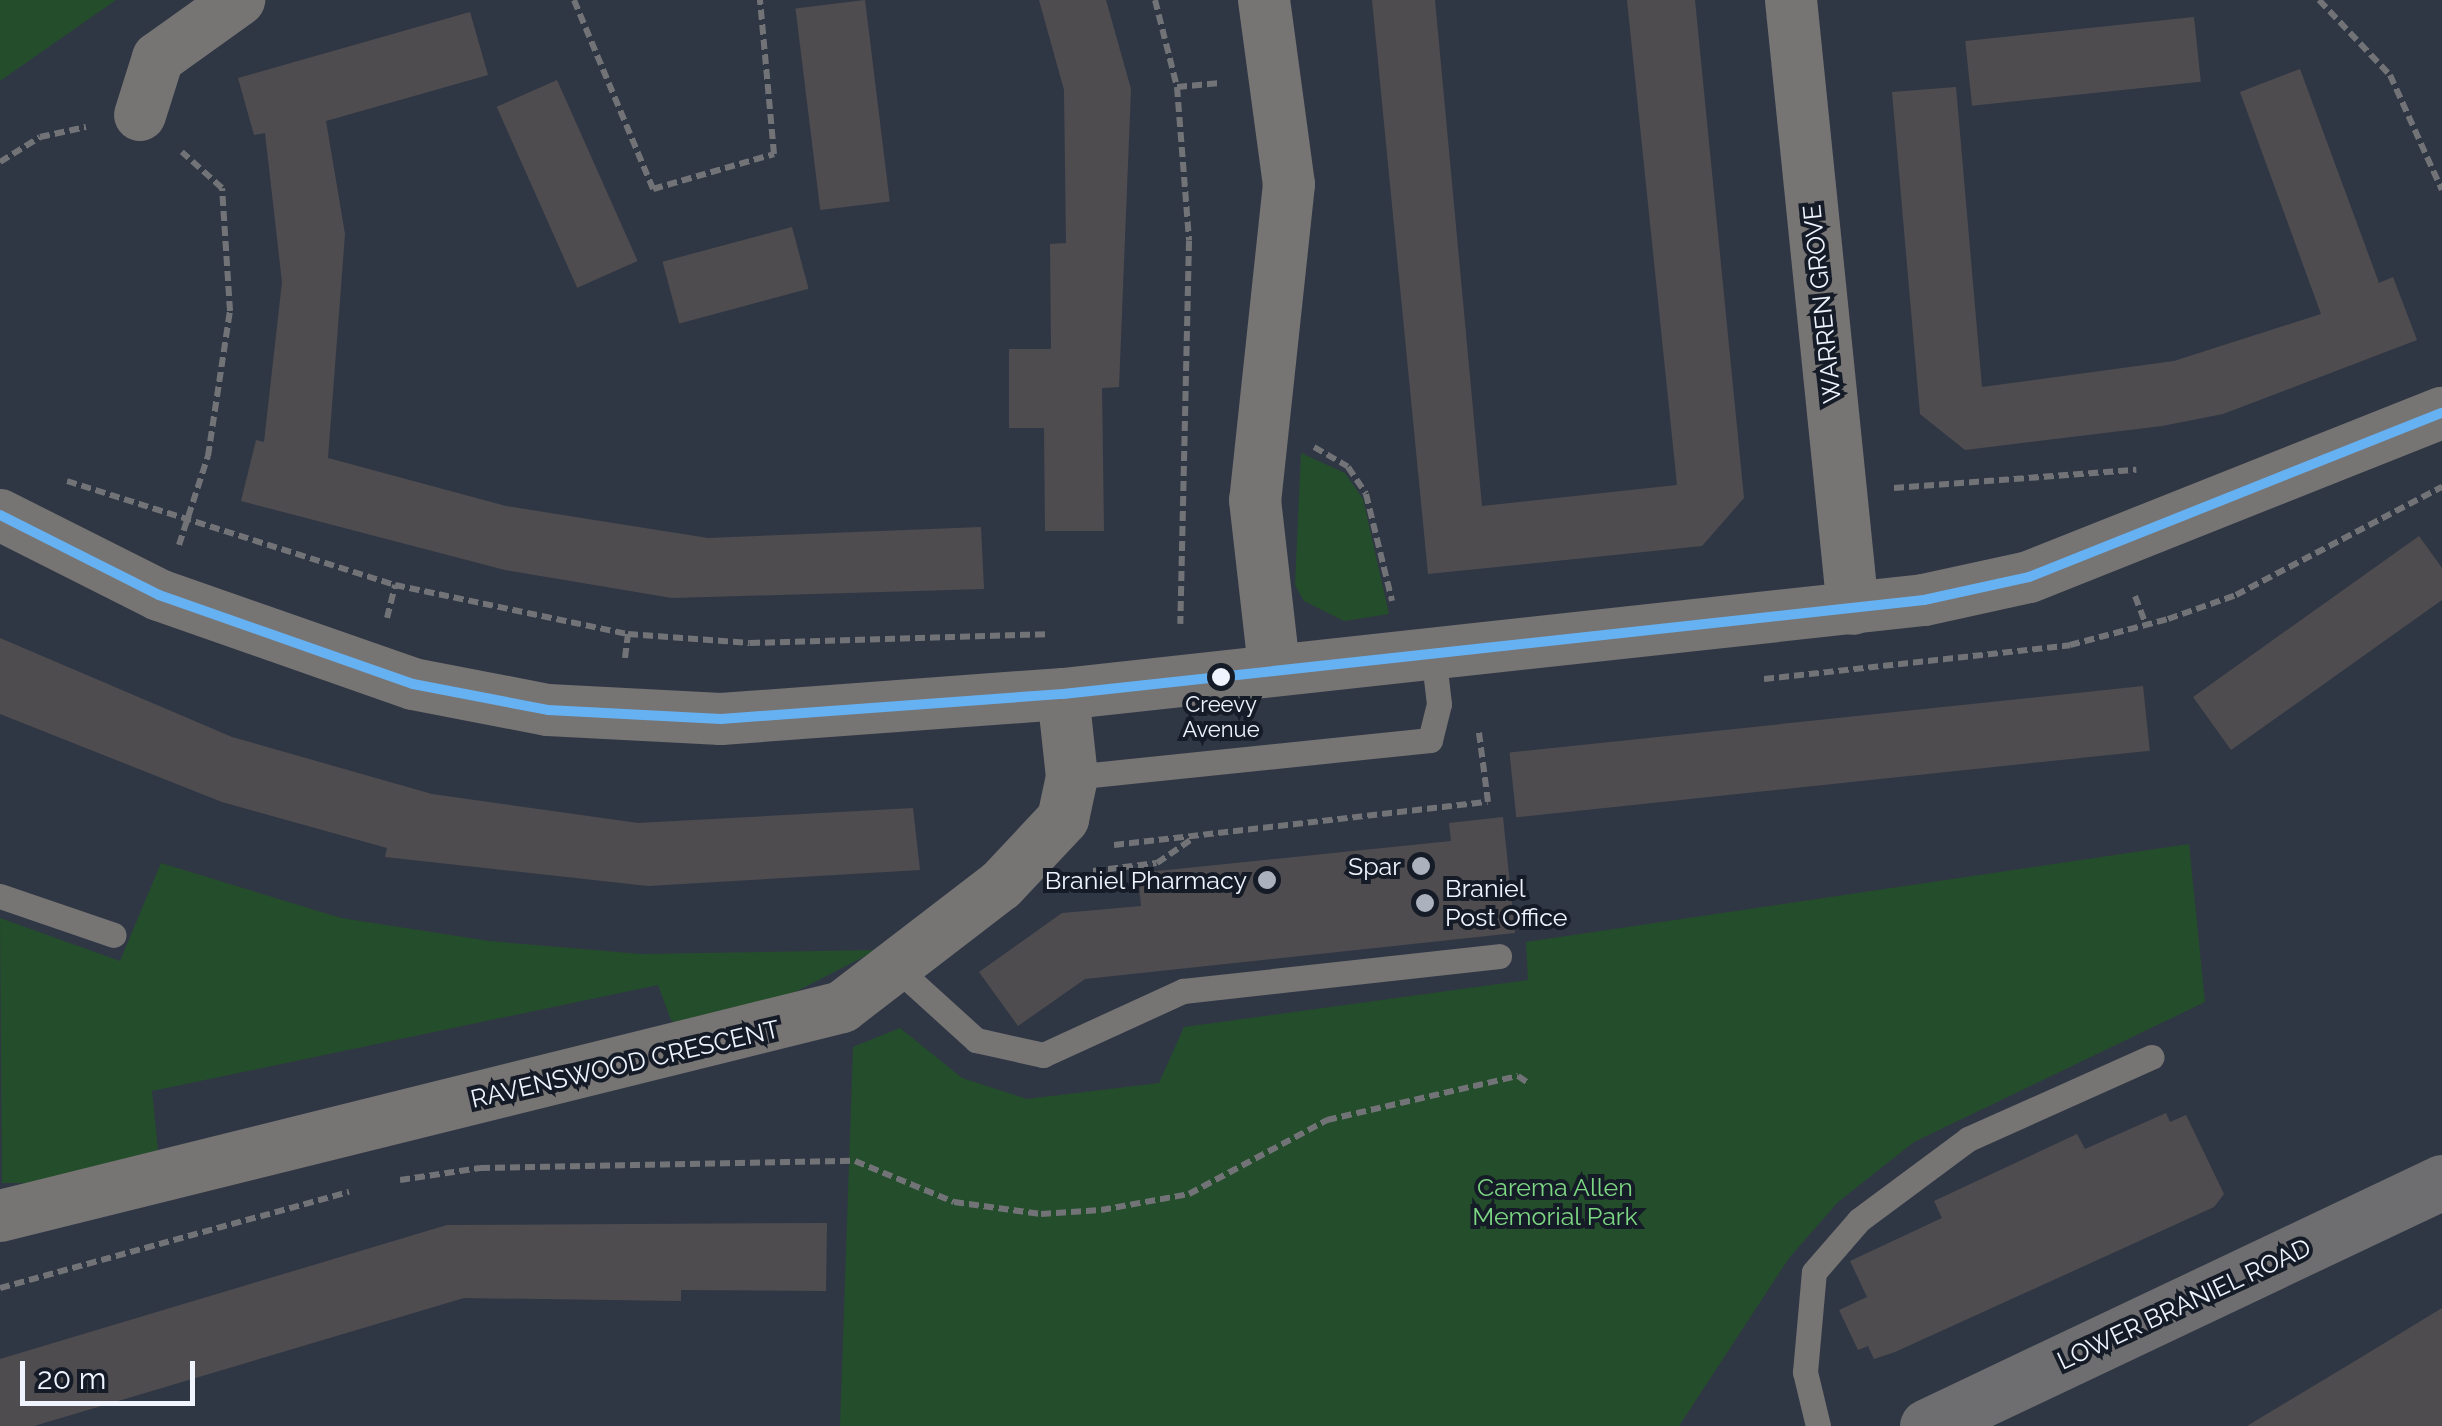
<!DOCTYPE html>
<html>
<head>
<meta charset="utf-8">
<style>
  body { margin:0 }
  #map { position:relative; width:2442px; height:1426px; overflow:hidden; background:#303744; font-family:Raleway,sans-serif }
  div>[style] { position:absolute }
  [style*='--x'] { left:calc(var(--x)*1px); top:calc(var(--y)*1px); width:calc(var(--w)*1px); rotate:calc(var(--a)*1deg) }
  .green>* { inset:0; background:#244d2b }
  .building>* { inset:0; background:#4f4c50; transform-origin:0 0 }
  .path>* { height:6px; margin-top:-3px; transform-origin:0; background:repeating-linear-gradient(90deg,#727377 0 10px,transparent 0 15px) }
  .lane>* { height:25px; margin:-12.5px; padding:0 12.5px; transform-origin:12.5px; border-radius:12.5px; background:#777474 }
  .street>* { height:52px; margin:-26px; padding:0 26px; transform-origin:26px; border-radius:26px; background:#777474 }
  .secondary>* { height:55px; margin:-27.5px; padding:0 27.5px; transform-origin:27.5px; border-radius:27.5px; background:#6e6e70 }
  .bus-1>* { height:10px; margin:-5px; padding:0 5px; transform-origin:5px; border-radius:5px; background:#66b1f2 }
  .dots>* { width:28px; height:28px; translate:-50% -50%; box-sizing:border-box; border:5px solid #161c27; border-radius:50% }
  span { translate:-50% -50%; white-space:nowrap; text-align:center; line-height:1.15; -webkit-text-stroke:8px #161c27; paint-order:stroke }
  .bus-label { font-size:22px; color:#eff4fe }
  .street-label { font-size:25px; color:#eff4fe }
  .poi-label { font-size:25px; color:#eff4fe }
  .right { translate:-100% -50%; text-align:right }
  .left { translate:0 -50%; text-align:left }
  .park-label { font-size:25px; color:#7cd782 }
  .scale { position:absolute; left:20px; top:1361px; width:175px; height:45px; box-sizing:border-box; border:5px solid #eff4fe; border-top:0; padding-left:12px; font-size:30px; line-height:35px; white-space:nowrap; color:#eff4fe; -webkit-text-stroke:8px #161c27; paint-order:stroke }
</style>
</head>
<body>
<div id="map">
  <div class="green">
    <i style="clip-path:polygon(0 0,116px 0,0 81px)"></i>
    <i style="clip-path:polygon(1301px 453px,1345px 473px,1363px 499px,1389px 614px,1344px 621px,1304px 601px,1295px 585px)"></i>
    <i style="clip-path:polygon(2189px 844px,2205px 1002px,1914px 1142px,1838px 1202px,1789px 1258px,1679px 1426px,840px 1426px,853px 1047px,900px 1028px,962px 1078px,1027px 1099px,1159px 1083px,1184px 1027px,1528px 980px,1526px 942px)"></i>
    <i style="clip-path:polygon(161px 863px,341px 918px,489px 941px,641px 954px,877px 950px,752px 1014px,686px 1031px,671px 1020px,658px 985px,152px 1091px,158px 1150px,35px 1183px,2px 1183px,0 918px,120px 961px)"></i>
  </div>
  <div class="building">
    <i style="left:865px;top:0;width:203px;height:70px;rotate:83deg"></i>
    <i style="clip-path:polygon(1039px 0,1106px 0,1131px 89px,1119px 387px,1102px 388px,1104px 531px,1045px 531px,1044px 428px,1009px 428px,1009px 349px,1051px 349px,1050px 244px,1066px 243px,1064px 90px)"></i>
    <i style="clip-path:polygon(1372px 0,1435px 0,1482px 506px,1677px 485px,1627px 0,1695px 0,1744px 498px,1702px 546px,1428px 574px)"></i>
    <i style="clip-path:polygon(470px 12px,488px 75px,326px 121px,345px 234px,328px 458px,506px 506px,708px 538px,981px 527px,984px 589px,672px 598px,505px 570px,241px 501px,256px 440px,264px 442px,282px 282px,265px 133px,254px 135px,238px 78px)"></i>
    <i style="left:2194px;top:17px;width:65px;height:230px;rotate:84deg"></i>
    <i style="clip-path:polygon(2300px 69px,2379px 283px,2393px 277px,2417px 340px,2223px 414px,2162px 426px,1965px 450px,1920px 414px,1892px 92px,1956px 87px,1982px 387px,2174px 361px,2321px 314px,2240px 92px)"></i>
    <i style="left:557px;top:80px;width:198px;height:66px;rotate:66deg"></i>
    <i style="left:792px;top:227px;width:64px;height:134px;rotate:75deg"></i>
    <i style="clip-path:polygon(2419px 536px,2442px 568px,2442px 600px,2231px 750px,2193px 697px)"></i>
    <i style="clip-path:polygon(0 638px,232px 737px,432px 794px,638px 823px,913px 808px,920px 870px,648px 886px,385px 857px,387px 848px,222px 802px,0 714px)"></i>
    <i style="left:2143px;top:686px;width:65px;height:637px;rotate:84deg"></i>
    <i style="clip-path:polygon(1503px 817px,1515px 933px,1085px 979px,1018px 1026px,979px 972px,1062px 913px,1141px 906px,1138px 873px,1451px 841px,1449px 823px)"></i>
    <i style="clip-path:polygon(2166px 1113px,2170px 1122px,2186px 1115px,2224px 1194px,2214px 1207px,1895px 1352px,1874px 1359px,1868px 1346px,1858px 1350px,1839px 1310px,1867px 1297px,1850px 1261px,1942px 1218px,1934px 1201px,2077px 1134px,2085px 1149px)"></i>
    <i style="clip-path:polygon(827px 1223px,826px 1291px,681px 1290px,681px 1301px,464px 1298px,34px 1426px,0 1426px,0 1359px,447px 1225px)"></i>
    <i style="clip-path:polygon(2442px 1308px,2442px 1426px,2247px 1426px,2355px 1361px)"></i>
  </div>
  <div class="path">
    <i style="--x:574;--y:0;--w:205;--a:67.3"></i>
    <i style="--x:653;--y:189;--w:126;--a:-16.1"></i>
    <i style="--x:774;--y:154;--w:155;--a:-95.2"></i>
    <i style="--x:1155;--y:0;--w:90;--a:75.8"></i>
    <i style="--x:1177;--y:87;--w:154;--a:85.5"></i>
    <i style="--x:1189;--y:241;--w:383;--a:91.3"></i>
    <i style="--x:2319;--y:0;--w:103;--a:46.6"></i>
    <i style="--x:2390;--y:75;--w:126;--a:65.7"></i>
    <i style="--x:1177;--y:87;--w:43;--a:-5.3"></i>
    <i style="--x:0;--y:162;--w:47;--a:-32"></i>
    <i style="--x:40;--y:137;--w:47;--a:-12.3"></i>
    <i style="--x:1314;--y:447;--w:39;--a:30"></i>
    <i style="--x:1348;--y:467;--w:32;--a:56"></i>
    <i style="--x:1366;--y:494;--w:110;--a:76.3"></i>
    <i style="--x:67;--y:481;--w:344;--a:17.6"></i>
    <i style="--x:395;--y:585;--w:238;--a:11.9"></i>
    <i style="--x:628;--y:634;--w:122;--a:4.2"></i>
    <i style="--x:750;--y:643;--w:298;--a:-1.7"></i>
    <i style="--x:1894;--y:488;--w:243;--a:-4.3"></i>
    <i style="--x:179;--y:545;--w:94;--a:-72"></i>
    <i style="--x:208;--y:456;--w:147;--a:-81.4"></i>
    <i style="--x:230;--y:311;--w:123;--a:-93.7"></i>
    <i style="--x:222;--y:188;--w:54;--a:-138"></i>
    <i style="--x:2135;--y:596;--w:30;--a:69"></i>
    <i style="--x:387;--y:618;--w:34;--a:-76"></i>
    <i style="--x:625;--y:658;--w:24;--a:-83"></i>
    <i style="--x:1764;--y:679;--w:308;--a:-6.3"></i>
    <i style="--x:2070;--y:645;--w:101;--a:-14.9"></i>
    <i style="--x:2168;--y:619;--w:72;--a:-19.4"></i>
    <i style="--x:2236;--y:595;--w:233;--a:-27.7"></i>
    <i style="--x:1114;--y:845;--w:376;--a:-6.6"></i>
    <i style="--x:1488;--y:802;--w:70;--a:-97.4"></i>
    <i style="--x:1093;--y:871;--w:64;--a:-7.1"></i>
    <i style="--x:1157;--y:863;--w:42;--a:-34.4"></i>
    <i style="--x:400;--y:1180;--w:81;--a:-8.5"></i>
    <i style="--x:480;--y:1168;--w:375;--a:-1.1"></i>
    <i style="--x:855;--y:1161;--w:107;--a:22.5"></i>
    <i style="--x:954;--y:1202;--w:88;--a:7.9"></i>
    <i style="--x:1041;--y:1214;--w:60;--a:-3.8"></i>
    <i style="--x:1101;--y:1210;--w:89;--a:-10.3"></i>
    <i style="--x:1189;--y:1194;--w:157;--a:-28.2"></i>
    <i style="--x:1327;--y:1120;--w:196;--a:-13"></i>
    <i style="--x:1518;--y:1076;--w:11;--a:34"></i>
    <i style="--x:0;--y:1288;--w:362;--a:-15.4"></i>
  </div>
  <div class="lane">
    <i style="--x:1072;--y:777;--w:360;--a:-5.9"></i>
    <i style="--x:1430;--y:740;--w:37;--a:-76"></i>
    <i style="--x:1439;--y:704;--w:51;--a:-96.7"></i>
    <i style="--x:0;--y:896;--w:120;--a:18.9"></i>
    <i style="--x:900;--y:971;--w:103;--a:42.2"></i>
    <i style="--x:976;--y:1040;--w:69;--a:12.6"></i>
    <i style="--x:1043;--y:1055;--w:154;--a:-24.6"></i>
    <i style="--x:1183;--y:991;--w:318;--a:-6.3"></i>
    <i style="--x:1818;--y:1426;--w:56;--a:-103.5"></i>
    <i style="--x:1805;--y:1372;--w:100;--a:-84.9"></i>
    <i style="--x:1814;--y:1272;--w:69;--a:-49.1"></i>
    <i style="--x:1859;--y:1220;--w:136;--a:-36.6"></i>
    <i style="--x:1968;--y:1139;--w:201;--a:-24.1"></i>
  </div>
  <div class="street">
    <i style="--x:1264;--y:0;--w:186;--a:82.3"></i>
    <i style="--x:1289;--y:184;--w:318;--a:96.1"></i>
    <i style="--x:1255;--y:500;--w:169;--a:83.5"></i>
    <i style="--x:1791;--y:0;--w:612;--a:84.19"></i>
    <i style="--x:140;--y:115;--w:60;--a:-72.5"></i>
    <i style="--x:158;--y:58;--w:100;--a:-35.6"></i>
    <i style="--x:0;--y:515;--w:178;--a:26.7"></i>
    <i style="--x:159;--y:595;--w:269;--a:19.3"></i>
    <i style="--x:413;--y:684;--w:137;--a:10.9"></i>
    <i style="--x:548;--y:710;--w:173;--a:3"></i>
    <i style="--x:721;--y:719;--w:343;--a:-4.2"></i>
    <i style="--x:1063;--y:694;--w:866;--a:-6.23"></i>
    <i style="--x:1924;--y:600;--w:107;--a:-12.4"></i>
    <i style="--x:2029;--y:577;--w:444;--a:-21.7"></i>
    <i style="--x:0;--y:1216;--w:868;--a:-13.94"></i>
    <i style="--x:842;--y:1007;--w:200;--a:-37.5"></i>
    <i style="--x:1001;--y:885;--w:91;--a:-46.8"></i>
    <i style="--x:1063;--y:819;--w:43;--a:-77.9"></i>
    <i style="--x:1072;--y:777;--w:83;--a:-96.2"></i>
  </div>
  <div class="secondary">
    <i style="--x:1927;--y:1426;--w:570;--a:-25.35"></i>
  </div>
  <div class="bus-1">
    <i style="--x:0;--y:515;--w:178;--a:26.7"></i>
    <i style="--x:159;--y:595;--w:269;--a:19.3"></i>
    <i style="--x:413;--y:684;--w:137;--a:10.9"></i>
    <i style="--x:548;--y:710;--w:173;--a:3"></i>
    <i style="--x:721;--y:719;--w:343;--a:-4.2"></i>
    <i style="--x:1063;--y:694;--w:866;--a:-6.23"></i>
    <i style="--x:1924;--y:600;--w:107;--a:-12.4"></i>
    <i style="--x:2029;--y:577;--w:444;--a:-21.7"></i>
  </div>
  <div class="dots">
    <i style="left:1221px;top:677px;background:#eff4fe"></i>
    <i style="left:1421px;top:866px;background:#acb2bd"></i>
    <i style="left:1267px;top:880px;background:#acb2bd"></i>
    <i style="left:1425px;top:903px;background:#acb2bd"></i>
  </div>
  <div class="bus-label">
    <span style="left:1221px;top:717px">Creevy<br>Avenue</span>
  </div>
  <div class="street-label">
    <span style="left:1822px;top:304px;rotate:-96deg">WARREN GROVE</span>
    <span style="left:625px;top:1064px;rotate:-13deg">RAVENSWOOD CRESCENT</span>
    <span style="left:2184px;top:1304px;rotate:-25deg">LOWER BRANIEL ROAD</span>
  </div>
  <div class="poi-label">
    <span class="right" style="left:1401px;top:866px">Spar</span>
    <span class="right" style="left:1247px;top:880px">Braniel Pharmacy</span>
    <span class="left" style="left:1445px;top:903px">Braniel<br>Post Office</span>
  </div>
  <div class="park-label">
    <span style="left:1555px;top:1202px">Carema Allen<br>Memorial Park</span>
  </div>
  <div class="scale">20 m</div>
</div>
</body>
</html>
